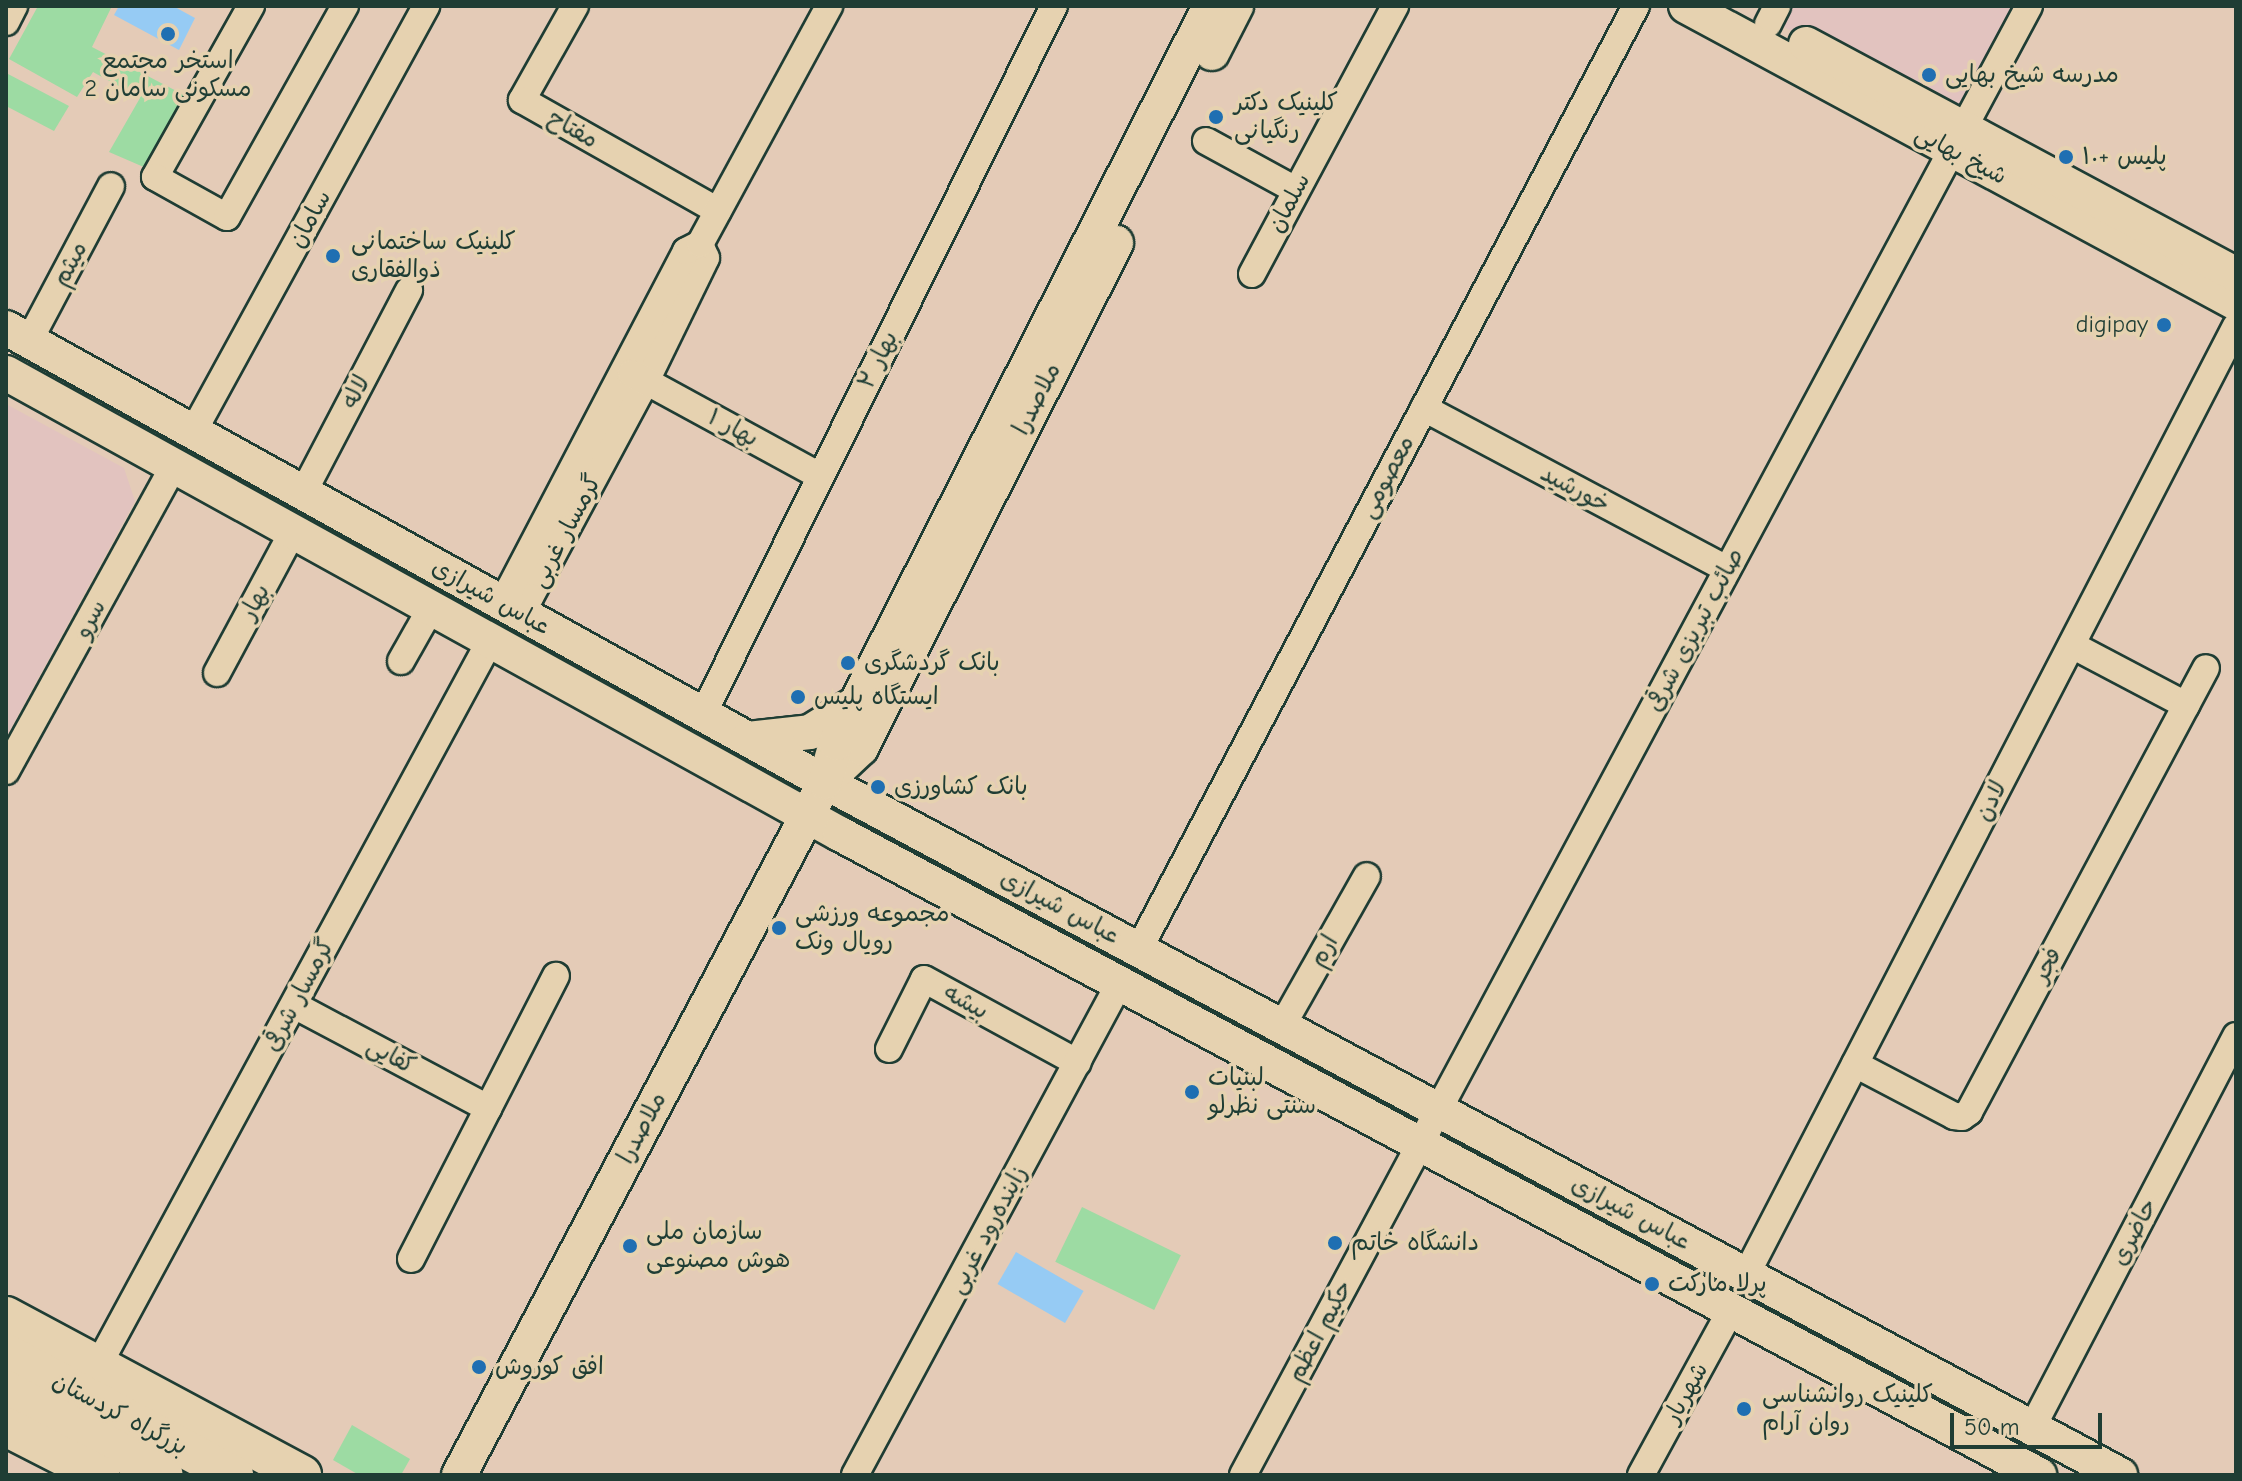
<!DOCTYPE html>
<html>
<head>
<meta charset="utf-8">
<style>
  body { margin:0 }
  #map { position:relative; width:2242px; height:1481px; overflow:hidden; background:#e4cbb7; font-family:"Comic Neue","Playpen Sans Arabic",sans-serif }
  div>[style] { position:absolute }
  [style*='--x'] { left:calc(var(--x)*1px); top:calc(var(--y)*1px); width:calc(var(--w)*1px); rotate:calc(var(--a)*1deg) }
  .built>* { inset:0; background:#e2c3bf }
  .green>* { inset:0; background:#9ddba3; transform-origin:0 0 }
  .water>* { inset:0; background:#96cbf4; transform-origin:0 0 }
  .roads { filter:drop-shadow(2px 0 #1f3d34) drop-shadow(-2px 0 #1f3d34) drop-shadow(0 2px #1f3d34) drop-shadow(0 -2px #1f3d34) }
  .minor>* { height:26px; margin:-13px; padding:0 13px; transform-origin:13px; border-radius:13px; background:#e6d2b0 }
  .major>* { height:34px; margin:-17px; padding:0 17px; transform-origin:17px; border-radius:17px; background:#e6d2b0 }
  .highway>* { height:38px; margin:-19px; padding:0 19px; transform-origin:19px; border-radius:19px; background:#e6d2b0 }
  .dots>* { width:22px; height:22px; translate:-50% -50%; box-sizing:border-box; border:4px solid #e6d2b0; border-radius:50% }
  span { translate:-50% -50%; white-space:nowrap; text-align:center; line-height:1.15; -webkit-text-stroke:7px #e6d2b0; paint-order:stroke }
  .poi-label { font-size:24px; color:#1f3d34 }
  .left { translate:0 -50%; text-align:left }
  .right { translate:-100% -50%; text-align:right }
  .street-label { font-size:24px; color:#1f3d34 }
  .frame { position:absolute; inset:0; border:8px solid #1f3d34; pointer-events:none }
  .scale { position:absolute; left:1950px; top:1413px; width:152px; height:36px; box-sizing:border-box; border:4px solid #1f3d34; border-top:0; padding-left:10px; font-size:24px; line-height:28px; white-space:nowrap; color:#1f3d34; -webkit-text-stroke:6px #e6d2b0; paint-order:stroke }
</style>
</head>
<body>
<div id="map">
  <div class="built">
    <i style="clip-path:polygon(1794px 6px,2024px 6px,1960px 124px,1784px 27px)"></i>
    <i style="clip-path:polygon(6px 404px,124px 468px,135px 501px,6px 737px)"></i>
  </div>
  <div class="green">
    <i style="clip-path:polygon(38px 6px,112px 6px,92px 47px,186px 96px,146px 168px,109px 152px,140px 98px,93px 72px,77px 97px,9px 59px)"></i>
    <i style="clip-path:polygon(8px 74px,69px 106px,54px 131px,6px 106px)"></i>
    <i style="clip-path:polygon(519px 629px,773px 770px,770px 776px,512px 635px)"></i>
    <i style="left:1082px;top:1207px;width:110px;height:61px;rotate:26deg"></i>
    <i style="clip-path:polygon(352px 1425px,410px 1459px,401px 1475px,359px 1475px,333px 1460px)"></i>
  </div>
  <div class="water">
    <i style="clip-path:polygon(119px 6px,173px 6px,195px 18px,179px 50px,114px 15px)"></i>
    <i style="left:1016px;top:1252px;width:78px;height:37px;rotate:30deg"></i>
  </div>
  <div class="roads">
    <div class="minor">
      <i style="--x:251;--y:6;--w:196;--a:119.3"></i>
      <i style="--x:155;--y:177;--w:82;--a:29.1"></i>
      <i style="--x:227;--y:217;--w:242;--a:-60.8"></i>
      <i style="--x:575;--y:6;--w:108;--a:119.4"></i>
      <i style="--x:522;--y:100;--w:225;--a:29.5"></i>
      <i style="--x:6;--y:22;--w:18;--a:-63"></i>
      <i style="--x:1768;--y:24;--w:20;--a:-63"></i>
      <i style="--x:1206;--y:141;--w:102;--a:28.6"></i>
      <i style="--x:700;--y:244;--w:15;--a:67"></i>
      <i style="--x:706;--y:258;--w:137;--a:116"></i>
      <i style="--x:646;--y:381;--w:245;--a:118.2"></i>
      <i style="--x:530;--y:597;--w:23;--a:155"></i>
      <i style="--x:509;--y:607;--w:19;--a:-87"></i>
      <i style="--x:510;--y:588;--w:380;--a:-62.4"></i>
      <i style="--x:686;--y:251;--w:16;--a:-27"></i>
      <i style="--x:700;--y:244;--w:271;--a:-61.5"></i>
      <i style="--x:1252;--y:274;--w:304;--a:-61.9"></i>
      <i style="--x:29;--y:341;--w:175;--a:-62.1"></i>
      <i style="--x:631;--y:373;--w:215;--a:28.6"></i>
      <i style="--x:1424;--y:408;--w:343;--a:28"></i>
      <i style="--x:193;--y:432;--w:486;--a:-61.3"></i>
      <i style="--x:303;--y:493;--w:229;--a:-62.4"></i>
      <i style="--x:2072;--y:645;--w:129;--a:27.8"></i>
      <i style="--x:401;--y:661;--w:61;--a:-60.5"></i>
      <i style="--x:217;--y:673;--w:161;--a:-61.8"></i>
      <i style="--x:703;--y:714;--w:790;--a:-63.63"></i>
      <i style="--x:6;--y:771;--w:348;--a:-61.2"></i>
      <i style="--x:1139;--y:949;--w:1066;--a:-62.21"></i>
      <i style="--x:294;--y:1005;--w:220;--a:28"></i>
      <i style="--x:1282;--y:1026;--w:172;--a:-60.5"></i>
      <i style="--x:889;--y:1049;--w:78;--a:-63.4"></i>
      <i style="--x:924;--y:979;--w:175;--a:28.6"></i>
      <i style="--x:1855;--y:1064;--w:112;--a:27.7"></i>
      <i style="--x:1954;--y:1116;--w:8;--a:7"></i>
      <i style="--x:1962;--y:1117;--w:9;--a:-36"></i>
      <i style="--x:1969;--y:1112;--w:503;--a:-61.91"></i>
      <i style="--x:411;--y:1259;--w:318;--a:-62.9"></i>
      <i style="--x:1746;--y:1275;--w:1068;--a:-62.69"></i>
      <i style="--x:107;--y:1349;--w:805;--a:-61.59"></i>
      <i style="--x:2032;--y:1428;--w:442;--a:-62.5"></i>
      <i style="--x:855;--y:1475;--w:557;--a:-61.73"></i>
      <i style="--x:1243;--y:1475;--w:1666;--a:-61.85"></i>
      <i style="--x:1641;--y:1475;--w:188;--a:-61.4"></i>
    </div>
    <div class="major">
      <i style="--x:1686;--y:6;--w:625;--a:28.37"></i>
      <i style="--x:1806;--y:44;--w:488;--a:28.2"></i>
      <i style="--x:1212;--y:53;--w:53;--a:-62.9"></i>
      <i style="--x:6;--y:328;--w:936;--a:29"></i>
      <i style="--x:825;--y:782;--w:1469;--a:28.15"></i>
      <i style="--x:6;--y:373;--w:953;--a:28.93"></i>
      <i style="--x:840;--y:834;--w:1360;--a:28.13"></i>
      <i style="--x:748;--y:739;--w:62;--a:-6.4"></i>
      <i style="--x:810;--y:732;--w:53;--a:-31.9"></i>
      <i style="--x:825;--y:782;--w:50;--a:-43.4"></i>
      <i style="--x:861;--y:748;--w:566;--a:-63.21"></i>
      <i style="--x:459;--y:1475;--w:784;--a:-62.16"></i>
      <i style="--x:825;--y:782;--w:41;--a:-74.2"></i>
      <i style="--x:836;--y:743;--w:826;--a:-63.09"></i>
    </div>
    <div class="highway">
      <i style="--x:6;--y:1316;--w:336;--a:28.2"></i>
      <i style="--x:6;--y:1353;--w:259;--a:28.2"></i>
      <i style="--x:6;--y:1390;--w:179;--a:28.3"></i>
      <i style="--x:6;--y:1427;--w:106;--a:27.1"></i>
    </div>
  </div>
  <div class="dots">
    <i style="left:168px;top:34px;background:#1f6fb2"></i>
    <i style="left:1929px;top:75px;background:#1f6fb2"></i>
    <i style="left:1216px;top:117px;background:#1f6fb2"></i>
    <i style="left:2066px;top:157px;background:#1f6fb2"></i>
    <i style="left:333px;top:256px;background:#1f6fb2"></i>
    <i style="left:2164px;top:325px;background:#1f6fb2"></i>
    <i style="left:848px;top:663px;background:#1f6fb2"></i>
    <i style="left:798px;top:697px;background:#1f6fb2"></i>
    <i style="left:878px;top:787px;background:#1f6fb2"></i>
    <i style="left:779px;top:928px;background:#1f6fb2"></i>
    <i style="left:1192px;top:1092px;background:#1f6fb2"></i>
    <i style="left:1335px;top:1243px;background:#1f6fb2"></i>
    <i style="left:630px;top:1246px;background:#1f6fb2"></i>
    <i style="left:1652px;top:1284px;background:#1f6fb2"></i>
    <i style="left:479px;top:1367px;background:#1f6fb2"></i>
    <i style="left:1744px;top:1409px;background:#1f6fb2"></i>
  </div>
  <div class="poi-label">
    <span style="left:168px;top:75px">استخر مجتمع<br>مسکونی سامان 2</span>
    <span class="left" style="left:1945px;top:75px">مدرسه شیخ بهایی</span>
    <span class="left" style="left:1234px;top:117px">کلینیک دکتر<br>رنگیانی</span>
    <span class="left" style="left:2082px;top:157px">پلیس +۱۰</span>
    <span class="left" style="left:351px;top:256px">کلینیک ساختمانی<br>ذوالفقاری</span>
    <span class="right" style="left:2148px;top:325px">digipay</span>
    <span class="left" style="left:864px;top:663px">بانک گردشگری</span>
    <span class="left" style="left:814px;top:697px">ایستگاه پلیس</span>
    <span class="left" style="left:894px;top:787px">بانک کشاورزی</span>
    <span class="left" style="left:795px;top:928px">مجموعه ورزشی<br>رویال ونک</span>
    <span class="left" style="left:1208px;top:1092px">لبنیات<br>سنتی نظرلو</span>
    <span class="left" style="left:646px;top:1246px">سازمان ملی<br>هوش مصنوعی</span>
    <span class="left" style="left:1351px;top:1243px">دانشگاه خاتم</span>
    <span class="left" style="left:1668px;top:1284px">پرلا مارکت</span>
    <span class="left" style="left:495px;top:1367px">افق کوروش</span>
    <span class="left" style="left:1762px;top:1409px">کلینیک روانشناسی<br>روان آرام</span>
  </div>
  <div class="street-label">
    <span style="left:573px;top:129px;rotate:30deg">مفتاح</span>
    <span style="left:1961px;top:155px;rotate:28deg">شیخ بهایی</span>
    <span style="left:1289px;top:203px;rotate:-62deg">سلمان</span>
    <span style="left:310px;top:219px;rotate:-61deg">سامان</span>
    <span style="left:70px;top:264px;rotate:-62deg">میثم</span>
    <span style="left:878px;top:360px;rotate:-64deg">بهار ۲</span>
    <span style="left:356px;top:392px;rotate:-62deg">لاله</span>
    <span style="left:1037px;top:399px;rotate:-63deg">ملاصدرا</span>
    <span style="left:733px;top:428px;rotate:28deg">بهار ۱</span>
    <span style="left:1387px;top:477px;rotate:-62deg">معصومی</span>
    <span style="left:1575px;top:489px;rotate:28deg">خورشید</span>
    <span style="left:566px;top:531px;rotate:-62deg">گرمسار غربی</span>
    <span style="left:491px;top:597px;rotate:29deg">عباس شیرازی</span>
    <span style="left:255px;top:602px;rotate:-62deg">بهار</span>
    <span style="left:90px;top:619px;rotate:-61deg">سرو</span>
    <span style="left:1695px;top:630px;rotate:-62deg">صائب تبریزی شرقی</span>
    <span style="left:1991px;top:801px;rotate:-63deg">لادن</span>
    <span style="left:1060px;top:907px;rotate:28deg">عباس شیرازی</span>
    <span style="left:1324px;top:951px;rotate:-60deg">ارم</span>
    <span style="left:2047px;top:965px;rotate:-62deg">فجر</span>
    <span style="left:299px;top:995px;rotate:-62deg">گرمسار شرقی</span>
    <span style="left:966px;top:1002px;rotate:29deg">بیشه</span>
    <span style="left:391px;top:1056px;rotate:28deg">کفایی</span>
    <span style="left:642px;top:1128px;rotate:-62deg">ملاصدرا</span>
    <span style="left:1631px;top:1213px;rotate:28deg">عباس شیرازی</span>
    <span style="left:988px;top:1230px;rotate:-62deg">زاینده‌رود غربی</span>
    <span style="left:2134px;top:1232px;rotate:-62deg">حاضری</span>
    <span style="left:1320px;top:1331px;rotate:-62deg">حکیم اعظم</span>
    <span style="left:1686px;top:1393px;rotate:-61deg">شهریار</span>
    <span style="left:120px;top:1414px;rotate:28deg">بزرگراه کردستان</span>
  </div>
  <div class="frame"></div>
  <div class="scale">50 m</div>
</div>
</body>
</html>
